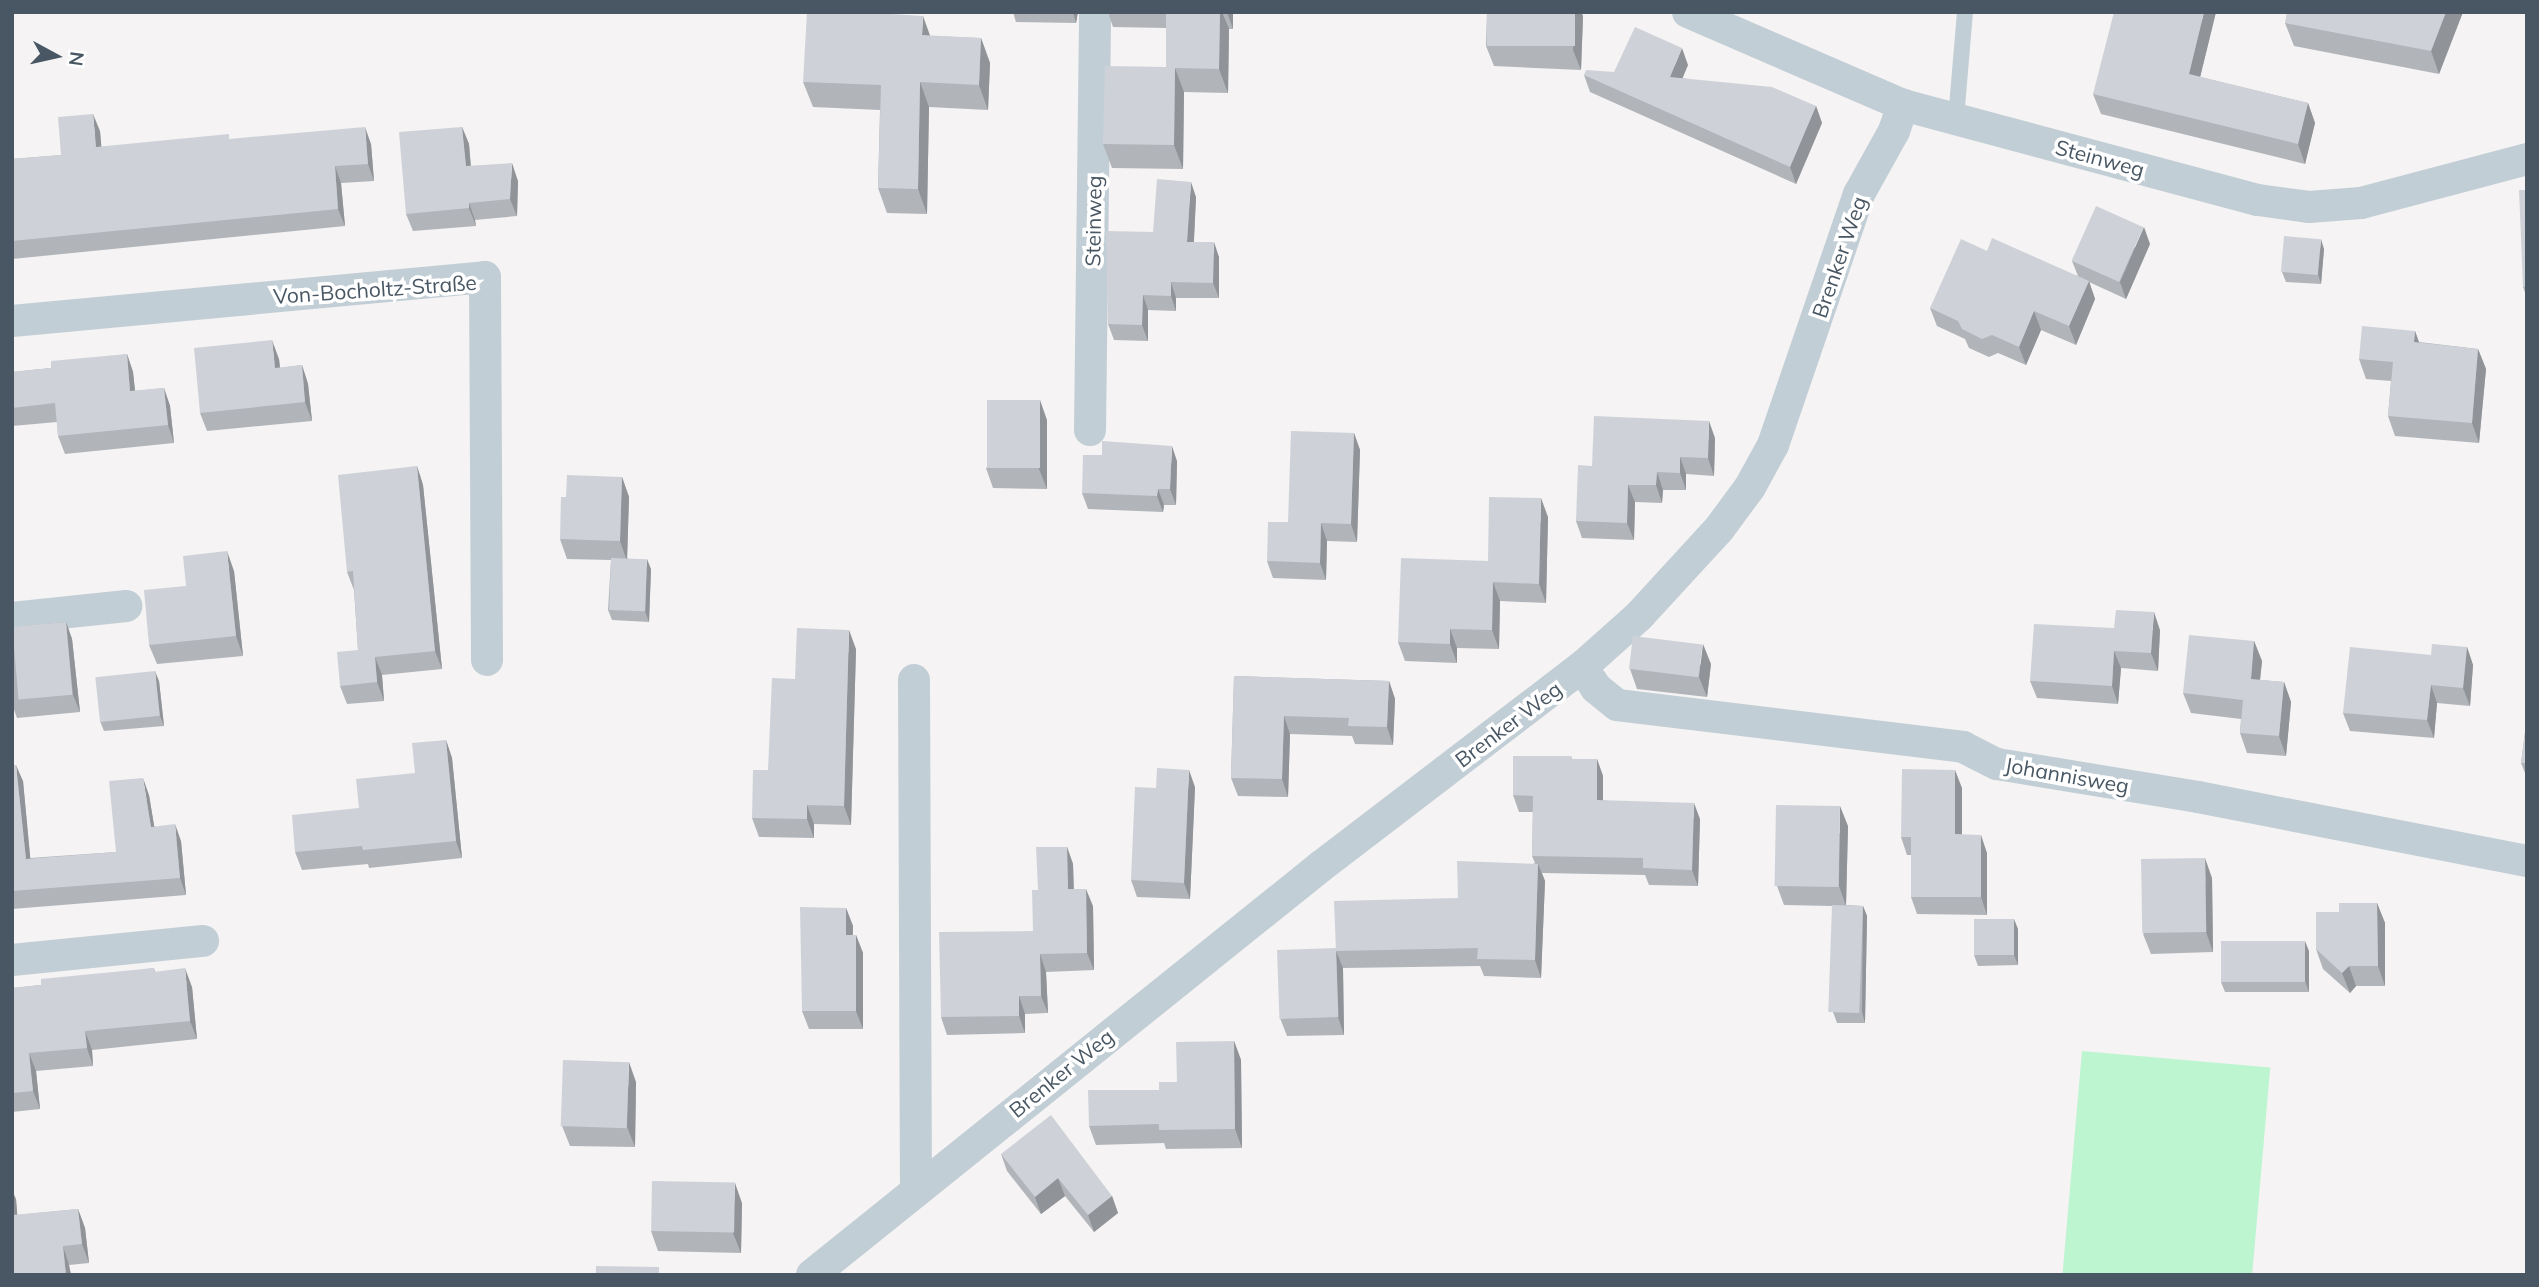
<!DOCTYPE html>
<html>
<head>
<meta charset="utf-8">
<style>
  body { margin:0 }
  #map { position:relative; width:2539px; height:1287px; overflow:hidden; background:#f5f3f3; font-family:Mulish,sans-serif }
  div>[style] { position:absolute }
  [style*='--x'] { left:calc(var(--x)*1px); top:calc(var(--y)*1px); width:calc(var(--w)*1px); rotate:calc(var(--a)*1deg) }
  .green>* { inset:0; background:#bef5d1; transform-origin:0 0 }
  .lane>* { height:16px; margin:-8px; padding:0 8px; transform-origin:8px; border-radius:8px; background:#c2ced5 }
  .street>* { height:32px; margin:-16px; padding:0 16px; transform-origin:16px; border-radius:16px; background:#c2ced5 }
  .wall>* { inset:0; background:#b1b5ba }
  .shaded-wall>* { inset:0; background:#909397 }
  .building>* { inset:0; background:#ced2d8; transform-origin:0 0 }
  span { translate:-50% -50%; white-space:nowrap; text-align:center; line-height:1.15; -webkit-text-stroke:7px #fff; paint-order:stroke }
  .street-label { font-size:21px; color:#485763 }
  .frame { position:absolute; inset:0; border:14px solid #485763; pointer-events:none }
  .north { position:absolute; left:21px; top:21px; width:70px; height:70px; -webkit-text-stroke:5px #fff; paint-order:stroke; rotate:98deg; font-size:19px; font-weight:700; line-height:28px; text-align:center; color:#485763 }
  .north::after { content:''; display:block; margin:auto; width:24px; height:32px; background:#485763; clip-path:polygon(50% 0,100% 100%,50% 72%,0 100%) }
</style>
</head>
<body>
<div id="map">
  <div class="green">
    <i style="left:2082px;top:1051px;width:189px;height:224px;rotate:5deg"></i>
  </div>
  <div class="lane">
    <i style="--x:1956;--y:119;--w:107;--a:-85.2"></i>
  </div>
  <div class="street">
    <i style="--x:1688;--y:12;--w:234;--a:23.4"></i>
    <i style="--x:1903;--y:105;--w:367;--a:15"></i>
    <i style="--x:2258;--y:200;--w:51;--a:7.8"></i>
    <i style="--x:2309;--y:207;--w:52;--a:-4.4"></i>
    <i style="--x:2361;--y:203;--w:172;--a:-14.8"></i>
    <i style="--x:12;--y:321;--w:475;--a:-5.3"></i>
    <i style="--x:485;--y:277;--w:383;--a:89.7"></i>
    <i style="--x:1090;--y:430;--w:418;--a:-89.3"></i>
    <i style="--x:12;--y:618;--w:115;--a:-6"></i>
    <i style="--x:1582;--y:667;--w:25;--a:56"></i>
    <i style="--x:1596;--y:688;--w:27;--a:39"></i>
    <i style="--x:1617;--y:705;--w:349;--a:6.9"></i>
    <i style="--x:1963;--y:747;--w:38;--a:27"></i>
    <i style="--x:1997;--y:764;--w:204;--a:9.3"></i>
    <i style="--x:2198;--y:797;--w:335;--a:11"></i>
    <i style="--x:914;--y:680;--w:511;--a:89.78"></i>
    <i style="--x:12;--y:960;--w:192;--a:-5.7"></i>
    <i style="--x:812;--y:1275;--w:652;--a:-38.77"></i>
    <i style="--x:1320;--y:867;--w:330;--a:-37.4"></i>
    <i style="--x:1582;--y:667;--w:76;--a:-41.8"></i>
    <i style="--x:1639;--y:616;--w:118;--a:-47.4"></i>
    <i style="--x:1719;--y:529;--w:52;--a:-53.6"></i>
    <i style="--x:1750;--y:487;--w:48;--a:-61.3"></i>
    <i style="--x:1773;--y:445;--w:265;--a:-71.1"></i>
    <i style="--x:1859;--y:194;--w:72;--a:-60.9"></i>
    <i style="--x:1894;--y:131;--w:28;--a:-71"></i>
  </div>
  <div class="wall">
    <i style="clip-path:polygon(1013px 12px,1078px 12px,1076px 23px,1016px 22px)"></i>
    <i style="clip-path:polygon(1108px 12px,1233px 12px,1233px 29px,1229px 29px,1228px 93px,1184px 92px,1183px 169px,1112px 168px,1103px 144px,1166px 67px,1166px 28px,1113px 27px)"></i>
    <i style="clip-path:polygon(1487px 12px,1581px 12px,1583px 16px,1581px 70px,1494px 66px,1486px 46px)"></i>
    <i style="clip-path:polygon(2216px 12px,2200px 77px,2308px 103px,2315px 123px,2305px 164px,2101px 114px,2093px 94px)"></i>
    <i style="clip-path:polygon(2463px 12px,2439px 74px,2294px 46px,2285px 23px)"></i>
    <i style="clip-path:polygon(930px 36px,981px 38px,990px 63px,988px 110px,929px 107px,927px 214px,887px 213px,878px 188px,880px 110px,813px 107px,803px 82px)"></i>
    <i style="clip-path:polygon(1688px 65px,1682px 78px,1816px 106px,1822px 123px,1796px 184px,1590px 92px,1584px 75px)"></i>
    <i style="clip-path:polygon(462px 127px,469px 144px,471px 166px,518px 181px,517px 216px,475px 220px,476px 226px,413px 231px,406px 214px)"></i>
    <i style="clip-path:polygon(100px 131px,101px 147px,230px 139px,371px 144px,374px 181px,341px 183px,345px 226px,12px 259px,12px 159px,61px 155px)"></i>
    <i style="clip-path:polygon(2527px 190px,2527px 298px,2523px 287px)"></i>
    <i style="clip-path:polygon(1196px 197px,1194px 242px,1219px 257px,1219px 298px,1176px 298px,1176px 311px,1148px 310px,1148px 341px,1114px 340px,1108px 324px,1153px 232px)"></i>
    <i style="clip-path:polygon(2150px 244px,2126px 299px,2089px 282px,2095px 299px,2076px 345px,2041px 330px,2026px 365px,1998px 353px,1989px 357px,1969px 348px,1965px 339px,1937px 326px,1930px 308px,1987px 251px,2078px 276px,2072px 261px)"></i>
    <i style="clip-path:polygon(2324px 249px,2321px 284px,2286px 282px,2282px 272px)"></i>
    <i style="clip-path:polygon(2415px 331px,2419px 342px,2478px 349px,2486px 369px,2479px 443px,2395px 436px,2388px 416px,2391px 381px,2366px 379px,2359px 359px)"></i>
    <i style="clip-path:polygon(127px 354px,133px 372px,135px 391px,164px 388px,170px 406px,174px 443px,65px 454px,58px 436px,57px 422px,12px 426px,12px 372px,51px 368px)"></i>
    <i style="clip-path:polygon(279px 359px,280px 368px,302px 365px,308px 384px,312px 421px,207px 431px,200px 413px)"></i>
    <i style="clip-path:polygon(1047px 420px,1047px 489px,993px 488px,986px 468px)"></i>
    <i style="clip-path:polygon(1354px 433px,1360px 450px,1357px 542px,1327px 541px,1326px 580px,1273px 578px,1267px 561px,1288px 522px)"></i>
    <i style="clip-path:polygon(1715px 438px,1714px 476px,1686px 474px,1686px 490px,1663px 490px,1662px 503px,1635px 502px,1634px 540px,1582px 538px,1576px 521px,1592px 466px)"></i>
    <i style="clip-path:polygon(1177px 461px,1176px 505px,1164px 505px,1163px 512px,1088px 509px,1082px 493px)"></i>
    <i style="clip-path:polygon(417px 466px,423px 485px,442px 669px,382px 675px,384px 701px,347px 704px,340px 686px,358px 650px,354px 590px,347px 572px)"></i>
    <i style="clip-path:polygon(622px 477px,629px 497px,627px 558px,651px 569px,649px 622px,612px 620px,608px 610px,611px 560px,567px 559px,560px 539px)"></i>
    <i style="clip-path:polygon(1548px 517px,1546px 603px,1500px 601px,1499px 649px,1457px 648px,1457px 663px,1405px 661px,1398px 642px,1488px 561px)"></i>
    <i style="clip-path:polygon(234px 571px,243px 656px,157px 664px,149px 645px,186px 586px)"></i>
    <i style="clip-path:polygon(66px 622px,72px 639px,80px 712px,17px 718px,12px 704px,12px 627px)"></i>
    <i style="clip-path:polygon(2114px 628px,2160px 630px,2158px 671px,2121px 668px,2118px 704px,2037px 698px,2030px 681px)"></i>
    <i style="clip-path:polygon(2254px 641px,2262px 661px,2260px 680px,2284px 682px,2291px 702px,2286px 756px,2247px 753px,2240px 733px,2241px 719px,2191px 713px,2183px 693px)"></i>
    <i style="clip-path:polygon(2467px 647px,2473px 665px,2470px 706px,2437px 703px,2434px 738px,2350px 731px,2343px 713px,2431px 655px)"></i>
    <i style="clip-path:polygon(856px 649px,851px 825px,814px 824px,814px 838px,759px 837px,752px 818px,768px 770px,795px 679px)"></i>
    <i style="clip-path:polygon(1711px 664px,1707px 697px,1637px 689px,1630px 669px)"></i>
    <i style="clip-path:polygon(1234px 676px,1389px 681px,1395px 699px,1393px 745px,1355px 744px,1352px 736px,1290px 734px,1288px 797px,1238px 796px,1231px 778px)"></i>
    <i style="clip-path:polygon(159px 681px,164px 726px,104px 731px,100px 721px)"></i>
    <i style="clip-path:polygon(2527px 717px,2527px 778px,2521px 763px)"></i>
    <i style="clip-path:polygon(446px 740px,452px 758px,462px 858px,369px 868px,368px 864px,302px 870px,295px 852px,359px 808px,415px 773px)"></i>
    <i style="clip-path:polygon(1571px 756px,1572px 759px,1597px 759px,1603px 776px,1603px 800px,1700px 819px,1698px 886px,1649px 885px,1645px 875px,1542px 873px,1545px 881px,1541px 978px,1484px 976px,1480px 966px,1343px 968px,1344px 1035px,1287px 1036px,1280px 1018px,1336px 948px,1458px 898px,1535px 863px,1532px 856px,1533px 812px,1519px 812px,1513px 795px)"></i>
    <i style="clip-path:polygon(12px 765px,23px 781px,30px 858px,116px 852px,149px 795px,154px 826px,181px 841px,186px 895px,12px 909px)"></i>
    <i style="clip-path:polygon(1195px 787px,1190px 899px,1137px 897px,1131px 880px,1156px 788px)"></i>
    <i style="clip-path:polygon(1962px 788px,1962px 835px,1987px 853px,1987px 915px,1917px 914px,1911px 897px,1911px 855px,1907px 855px,1901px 837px)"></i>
    <i style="clip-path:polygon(1848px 826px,1846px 905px,1863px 906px,1867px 916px,1865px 1023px,1837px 1023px,1833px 1012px,1832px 906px,1784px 905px,1777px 886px)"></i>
    <i style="clip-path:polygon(1067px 847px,1073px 864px,1074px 889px,1093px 906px,1094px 970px,1046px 972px,1048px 1013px,1025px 1014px,1025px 1033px,947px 1035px,941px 1017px,1033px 931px,1038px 890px)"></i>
    <i style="clip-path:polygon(2212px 878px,2213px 952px,2151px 954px,2143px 934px)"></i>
    <i style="clip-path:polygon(2377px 903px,2385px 923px,2385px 986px,2356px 986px,2350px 993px,2323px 969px,2316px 949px,2339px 912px)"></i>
    <i style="clip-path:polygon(846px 908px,853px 926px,853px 935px,856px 935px,863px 953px,863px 1029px,809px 1029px,802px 1011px)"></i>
    <i style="clip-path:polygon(2018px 929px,2018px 965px,1978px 966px,1974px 955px)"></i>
    <i style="clip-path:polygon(2309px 951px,2309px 992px,2225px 992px,2221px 982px)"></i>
    <i style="clip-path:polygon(154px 968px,155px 972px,192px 987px,197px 1039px,92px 1050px,93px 1066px,36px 1071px,40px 1109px,12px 1112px,12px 988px,41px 985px)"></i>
    <i style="clip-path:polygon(1234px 1041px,1241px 1060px,1242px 1148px,1166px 1149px,1164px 1143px,1096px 1145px,1089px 1126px,1177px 1082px)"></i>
    <i style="clip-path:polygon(636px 1082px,635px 1147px,570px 1146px,562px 1126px)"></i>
    <i style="clip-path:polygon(1001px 1154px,1112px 1196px,1118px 1213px,1094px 1232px,1065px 1196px,1041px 1214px,1007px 1171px)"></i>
    <i style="clip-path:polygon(16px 1199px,17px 1215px,78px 1209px,85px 1228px,89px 1263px,69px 1265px,71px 1275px,12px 1275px)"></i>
    <i style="clip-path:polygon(742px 1203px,741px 1253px,658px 1251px,651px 1231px)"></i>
  </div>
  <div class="shaded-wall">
    <i style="clip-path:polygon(1073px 12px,1078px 12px,1076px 23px)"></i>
    <i style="clip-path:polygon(1220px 12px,1222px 12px,1229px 29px,1228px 93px,1219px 69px)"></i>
    <i style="clip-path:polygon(1227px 12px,1233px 12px,1233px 29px)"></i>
    <i style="clip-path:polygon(1575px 12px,1581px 12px,1583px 16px,1581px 70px,1573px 50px)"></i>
    <i style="clip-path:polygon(2204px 12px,2216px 12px,2196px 94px,2189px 74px)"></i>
    <i style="clip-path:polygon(2446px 12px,2463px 12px,2439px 74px,2431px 51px)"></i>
    <i style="clip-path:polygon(923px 16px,932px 41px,922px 35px)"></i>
    <i style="clip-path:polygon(981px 38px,990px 63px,988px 110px,979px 85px)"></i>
    <i style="clip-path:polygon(1682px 48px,1688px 65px,1676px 94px,1670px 77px)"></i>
    <i style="clip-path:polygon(1175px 68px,1184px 92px,1183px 169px,1174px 145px)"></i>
    <i style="clip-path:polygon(920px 82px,929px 107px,927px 214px,918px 189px)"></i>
    <i style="clip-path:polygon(2308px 103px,2315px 123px,2305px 164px,2298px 144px)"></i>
    <i style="clip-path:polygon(1816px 106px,1822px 123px,1796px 184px,1790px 167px)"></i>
    <i style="clip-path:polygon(93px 114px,100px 131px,103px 164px,96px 147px)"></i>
    <i style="clip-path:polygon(365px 127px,371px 144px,374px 181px,368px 164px)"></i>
    <i style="clip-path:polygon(462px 127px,469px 144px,472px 184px,466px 166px)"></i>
    <i style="clip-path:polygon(512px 163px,518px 181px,517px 216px,510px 199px)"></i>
    <i style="clip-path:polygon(335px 166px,341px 183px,345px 226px,338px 209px)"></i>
    <i style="clip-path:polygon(1191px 182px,1196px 197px,1193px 257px,1187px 242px)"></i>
    <i style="clip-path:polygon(469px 203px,475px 220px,476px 226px,469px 208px)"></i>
    <i style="clip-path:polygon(2144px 227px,2150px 244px,2126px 299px,2120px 282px)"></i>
    <i style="clip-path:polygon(2321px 239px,2324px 249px,2321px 284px,2318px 274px)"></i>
    <i style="clip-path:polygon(1214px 242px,1219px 257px,1219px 298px,1213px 283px)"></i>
    <i style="clip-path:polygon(2089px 281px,2095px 299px,2076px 345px,2069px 326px)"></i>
    <i style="clip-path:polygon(1171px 282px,1176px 298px,1176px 311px,1171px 296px)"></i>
    <i style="clip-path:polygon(1143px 295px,1148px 310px,1148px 341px,1142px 325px)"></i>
    <i style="clip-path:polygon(2034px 311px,2041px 330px,2026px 365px,2019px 347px)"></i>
    <i style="clip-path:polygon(2415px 331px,2422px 351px,2414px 342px)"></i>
    <i style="clip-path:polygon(272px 340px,279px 359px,282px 386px,275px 368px)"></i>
    <i style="clip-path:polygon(2478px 349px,2486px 369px,2479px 443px,2472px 423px)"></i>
    <i style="clip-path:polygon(127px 354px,133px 372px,137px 409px,130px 391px)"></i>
    <i style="clip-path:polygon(302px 365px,308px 384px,312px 421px,305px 402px)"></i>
    <i style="clip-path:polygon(164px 388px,170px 406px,174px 443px,168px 425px)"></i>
    <i style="clip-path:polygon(1040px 400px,1047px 420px,1047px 489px,1039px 469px)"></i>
    <i style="clip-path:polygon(1709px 421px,1715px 438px,1714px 476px,1708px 458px)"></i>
    <i style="clip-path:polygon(1354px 433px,1360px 450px,1357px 542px,1351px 524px)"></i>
    <i style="clip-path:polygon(1172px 446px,1177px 461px,1176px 505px,1170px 489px)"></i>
    <i style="clip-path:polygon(1680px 457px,1686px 474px,1686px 490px,1680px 473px)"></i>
    <i style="clip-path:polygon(417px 466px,423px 485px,442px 669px,435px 651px)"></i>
    <i style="clip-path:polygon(1657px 472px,1663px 490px,1662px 503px,1656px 485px)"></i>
    <i style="clip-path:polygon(622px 477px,629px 497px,627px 561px,620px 541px)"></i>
    <i style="clip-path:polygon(1628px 485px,1635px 502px,1634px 540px,1627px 523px)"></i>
    <i style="clip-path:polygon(1158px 489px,1164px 505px,1163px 512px,1157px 496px)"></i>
    <i style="clip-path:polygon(1541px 498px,1548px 517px,1546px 603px,1539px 584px)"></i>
    <i style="clip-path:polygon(1321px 523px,1327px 541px,1326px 580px,1320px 563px)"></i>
    <i style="clip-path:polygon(227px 551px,234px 571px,243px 656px,236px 636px)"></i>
    <i style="clip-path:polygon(647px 559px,651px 569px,649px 622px,645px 611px)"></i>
    <i style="clip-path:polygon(1493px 582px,1500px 601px,1499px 649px,1492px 630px)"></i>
    <i style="clip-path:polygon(2154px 612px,2160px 630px,2158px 671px,2151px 653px)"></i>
    <i style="clip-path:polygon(66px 622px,72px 639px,80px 712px,73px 695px)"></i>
    <i style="clip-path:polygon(1450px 629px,1457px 648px,1457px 663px,1450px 644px)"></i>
    <i style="clip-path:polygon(849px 630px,856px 649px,851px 825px,844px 806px)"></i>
    <i style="clip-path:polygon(2254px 641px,2262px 661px,2258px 699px,2251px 679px)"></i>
    <i style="clip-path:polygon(1703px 644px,1711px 664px,1707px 697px,1699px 677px)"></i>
    <i style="clip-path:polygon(2467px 647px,2473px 665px,2470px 706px,2463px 688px)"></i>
    <i style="clip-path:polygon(2114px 651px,2121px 668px,2118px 704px,2112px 686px)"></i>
    <i style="clip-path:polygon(375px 657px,382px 675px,384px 701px,377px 682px)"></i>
    <i style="clip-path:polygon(155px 671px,159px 681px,164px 726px,160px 716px)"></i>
    <i style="clip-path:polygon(1389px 681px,1395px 699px,1393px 745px,1387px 727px)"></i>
    <i style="clip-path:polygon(2284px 682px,2291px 702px,2286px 756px,2279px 736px)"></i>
    <i style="clip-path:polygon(2431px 685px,2437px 703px,2434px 738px,2427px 720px)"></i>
    <i style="clip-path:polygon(1284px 716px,1290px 734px,1288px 797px,1282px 779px)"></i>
    <i style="clip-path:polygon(446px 740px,452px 758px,462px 858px,456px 841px)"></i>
    <i style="clip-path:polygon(1597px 759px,1603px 776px,1603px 816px,1597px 800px)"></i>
    <i style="clip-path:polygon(16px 765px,23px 781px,32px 876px,26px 859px)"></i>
    <i style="clip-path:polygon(1189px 770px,1195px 787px,1190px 899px,1184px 883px)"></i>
    <i style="clip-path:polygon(1955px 770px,1962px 788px,1962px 852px,1955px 834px)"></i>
    <i style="clip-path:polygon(143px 778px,149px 795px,157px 843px,151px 827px)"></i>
    <i style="clip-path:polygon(1694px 803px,1700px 819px,1698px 886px,1692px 870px)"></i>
    <i style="clip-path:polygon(807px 805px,814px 824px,814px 838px,807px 819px)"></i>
    <i style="clip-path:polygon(1840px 806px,1848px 826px,1846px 906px,1839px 886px)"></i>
    <i style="clip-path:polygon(175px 824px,181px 841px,186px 895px,180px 878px)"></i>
    <i style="clip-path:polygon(1981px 835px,1987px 853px,1987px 915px,1981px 897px)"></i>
    <i style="clip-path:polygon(1067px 847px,1073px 864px,1074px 907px,1068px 889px)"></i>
    <i style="clip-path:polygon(2205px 858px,2212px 878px,2213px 952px,2206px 932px)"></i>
    <i style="clip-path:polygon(1538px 864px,1545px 881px,1541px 978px,1535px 960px)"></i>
    <i style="clip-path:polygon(1086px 889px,1093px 906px,1094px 970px,1087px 953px)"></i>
    <i style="clip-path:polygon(2377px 903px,2385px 923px,2385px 986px,2378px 966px)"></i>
    <i style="clip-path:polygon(1863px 906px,1867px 916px,1865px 1023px,1862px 1012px)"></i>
    <i style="clip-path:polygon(846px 908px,853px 926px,852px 953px,846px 935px)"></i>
    <i style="clip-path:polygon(2014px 919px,2018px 929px,2018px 965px,2014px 955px)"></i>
    <i style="clip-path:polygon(856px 935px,863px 953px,863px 1029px,856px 1011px)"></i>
    <i style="clip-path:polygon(2305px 941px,2309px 951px,2309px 992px,2305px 981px)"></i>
    <i style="clip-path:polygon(1336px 951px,1343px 968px,1344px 1035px,1338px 1017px)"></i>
    <i style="clip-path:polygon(1040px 954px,1046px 972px,1048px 1013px,1041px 996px)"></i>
    <i style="clip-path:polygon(2349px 966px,2356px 986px,2350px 993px,2342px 973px)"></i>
    <i style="clip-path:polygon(185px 968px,192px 987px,197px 1039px,190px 1021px)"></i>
    <i style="clip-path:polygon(1019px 996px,1025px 1014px,1025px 1033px,1019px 1016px)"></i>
    <i style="clip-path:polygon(85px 1031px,92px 1050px,93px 1066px,87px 1048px)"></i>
    <i style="clip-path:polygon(1234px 1041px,1241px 1060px,1242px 1148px,1235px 1129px)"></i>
    <i style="clip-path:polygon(29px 1053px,36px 1071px,40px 1109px,33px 1091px)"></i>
    <i style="clip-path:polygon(629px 1062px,636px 1082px,635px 1147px,627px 1127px)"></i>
    <i style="clip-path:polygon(1058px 1178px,1065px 1196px,1041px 1214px,1035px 1197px)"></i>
    <i style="clip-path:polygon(735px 1183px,742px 1203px,741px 1253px,733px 1233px)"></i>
    <i style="clip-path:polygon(12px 1190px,16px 1199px,19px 1234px,12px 1216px)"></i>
    <i style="clip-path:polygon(1112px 1196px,1118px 1213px,1094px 1232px,1088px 1215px)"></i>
    <i style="clip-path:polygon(78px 1209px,85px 1228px,89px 1263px,82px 1244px)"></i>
    <i style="clip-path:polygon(63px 1246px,69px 1265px,71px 1275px,66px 1275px)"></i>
  </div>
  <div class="building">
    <i style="clip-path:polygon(807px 12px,861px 12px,923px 16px,922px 35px,981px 38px,979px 85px,920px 82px,918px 189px,878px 188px,881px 85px,803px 82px)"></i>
    <i style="clip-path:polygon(1166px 12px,1220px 12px,1219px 69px,1175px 68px,1174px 145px,1103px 144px,1105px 66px,1166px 67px)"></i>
    <i style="left:1487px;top:12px;width:88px;height:34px"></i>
    <i style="clip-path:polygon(2114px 12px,2204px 12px,2189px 74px,2308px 103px,2298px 144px,2093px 94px)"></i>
    <i style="clip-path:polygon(2287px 12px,2446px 12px,2431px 51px,2285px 23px)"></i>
    <i style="clip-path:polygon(1635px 27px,1682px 48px,1670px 77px,1772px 87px,1816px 106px,1790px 167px,1584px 75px,1586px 70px,1614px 72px)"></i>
    <i style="clip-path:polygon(93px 114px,96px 147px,229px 134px,229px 139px,365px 127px,368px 164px,335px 166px,338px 209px,12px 241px,12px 159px,61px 155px,58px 117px)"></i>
    <i style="clip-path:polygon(462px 127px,466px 166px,512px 163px,510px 199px,469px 203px,469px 208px,406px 214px,399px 132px)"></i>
    <i style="clip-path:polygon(1157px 179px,1191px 182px,1187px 242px,1214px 242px,1213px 283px,1171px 282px,1171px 296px,1143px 295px,1142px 325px,1108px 324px,1106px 231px,1153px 232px)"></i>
    <i style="clip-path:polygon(2519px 190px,2527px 190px,2527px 286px,2523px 287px)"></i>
    <i style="left:2096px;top:206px;width:52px;height:60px;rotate:24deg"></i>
    <i style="left:2284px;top:236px;width:37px;height:36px;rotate:5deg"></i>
    <i style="clip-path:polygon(1992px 238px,2089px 281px,2069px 326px,2034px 311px,2019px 347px,1992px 335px,1982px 339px,1962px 329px,1958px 321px,1930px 308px,1961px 239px,1987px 251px)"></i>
    <i style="clip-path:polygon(2362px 326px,2415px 331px,2414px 342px,2478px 349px,2472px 423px,2388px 416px,2393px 362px,2359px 359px)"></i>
    <i style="clip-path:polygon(272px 340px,275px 368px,302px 365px,305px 402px,200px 413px,194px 348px)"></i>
    <i style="clip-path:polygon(127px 354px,130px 391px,164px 388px,168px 425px,58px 436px,55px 403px,12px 408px,12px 372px,51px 368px,51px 361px)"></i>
    <i style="left:987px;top:400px;width:53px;height:68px"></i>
    <i style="clip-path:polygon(1594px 416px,1709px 421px,1708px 458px,1680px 457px,1680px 473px,1657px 472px,1656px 485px,1628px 485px,1627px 523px,1576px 521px,1578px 465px,1592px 466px)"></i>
    <i style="clip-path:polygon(1291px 431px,1354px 433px,1351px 524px,1321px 523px,1320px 563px,1267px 561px,1268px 522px,1288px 522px)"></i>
    <i style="clip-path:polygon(1102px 441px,1172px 446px,1170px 489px,1158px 489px,1157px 496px,1082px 493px,1083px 455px,1102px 455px)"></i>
    <i style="clip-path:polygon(417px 466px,435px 651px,375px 657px,377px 682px,340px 686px,337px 652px,358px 650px,353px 571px,347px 572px,338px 475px)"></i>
    <i style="clip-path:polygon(567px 475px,622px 477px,620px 541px,560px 539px,561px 497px,566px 497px)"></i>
    <i style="clip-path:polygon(1489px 497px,1541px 498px,1539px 584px,1493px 582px,1492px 630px,1450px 629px,1450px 644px,1398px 642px,1401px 558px,1488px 561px)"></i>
    <i style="clip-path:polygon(227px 551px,236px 636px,149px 645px,144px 590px,186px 586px,183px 556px)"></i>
    <i style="left:611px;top:558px;width:36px;height:52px;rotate:2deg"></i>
    <i style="clip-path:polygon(2116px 610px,2154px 612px,2151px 653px,2114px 651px,2112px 686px,2030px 681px,2034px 624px,2114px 628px)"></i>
    <i style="left:66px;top:622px;width:73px;height:54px;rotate:85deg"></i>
    <i style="clip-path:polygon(797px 628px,849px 630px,844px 806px,807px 805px,807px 819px,752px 818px,753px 770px,768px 770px,772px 678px,795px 679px)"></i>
    <i style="clip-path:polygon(2189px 635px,2254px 641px,2251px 679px,2284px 682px,2279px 736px,2240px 733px,2243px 700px,2183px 693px)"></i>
    <i style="left:1633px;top:636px;width:70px;height:33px;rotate:7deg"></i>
    <i style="clip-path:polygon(2432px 644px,2467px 647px,2463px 688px,2431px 685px,2427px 720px,2343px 713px,2350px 647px,2431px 655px)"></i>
    <i style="left:155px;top:671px;width:45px;height:60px;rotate:84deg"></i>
    <i style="clip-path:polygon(1234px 676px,1389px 681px,1387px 727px,1348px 726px,1349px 718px,1284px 716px,1282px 779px,1231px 778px)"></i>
    <i style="clip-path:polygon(2527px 717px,2527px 763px,2521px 763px)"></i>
    <i style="clip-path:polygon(446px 740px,456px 841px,363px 850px,362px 846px,295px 852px,292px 815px,359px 808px,356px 779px,415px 773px,412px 743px)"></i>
    <i style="clip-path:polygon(1513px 756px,1571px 756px,1571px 759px,1597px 759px,1597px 800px,1694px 803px,1692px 870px,1643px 868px,1643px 858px,1532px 856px,1533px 796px,1513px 795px)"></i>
    <i style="clip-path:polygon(12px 765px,16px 765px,26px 859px,116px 852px,109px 781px,143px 778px,151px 827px,175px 824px,180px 878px,12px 891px)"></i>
    <i style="clip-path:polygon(1157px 768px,1189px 770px,1184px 883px,1131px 880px,1135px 787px,1156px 788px)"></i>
    <i style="clip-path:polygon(1902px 769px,1955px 770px,1955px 834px,1981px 835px,1981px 897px,1911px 897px,1911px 837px,1901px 837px)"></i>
    <i style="left:1776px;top:805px;width:64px;height:81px;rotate:1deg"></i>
    <i style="clip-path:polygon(1036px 847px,1067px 847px,1068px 889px,1086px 889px,1087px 953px,1040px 954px,1041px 996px,1019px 996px,1019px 1016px,941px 1017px,939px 932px,1033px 931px,1032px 890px,1038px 890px)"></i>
    <i style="left:2205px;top:858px;width:74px;height:64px;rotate:89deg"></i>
    <i style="clip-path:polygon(1457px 861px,1538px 864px,1535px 960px,1477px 959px,1478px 948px,1336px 951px,1334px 901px,1458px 898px)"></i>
    <i style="clip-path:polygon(2339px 903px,2377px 903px,2378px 966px,2349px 966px,2342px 973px,2316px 949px,2316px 912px,2339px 912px)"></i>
    <i style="left:1832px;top:905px;width:31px;height:107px;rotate:2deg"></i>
    <i style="clip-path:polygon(800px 907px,846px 908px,846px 935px,856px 935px,856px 1011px,802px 1011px)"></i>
    <i style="left:1974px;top:919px;width:40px;height:36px"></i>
    <i style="left:2221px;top:941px;width:84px;height:41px"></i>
    <i style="left:1336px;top:948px;width:69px;height:59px;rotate:88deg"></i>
    <i style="clip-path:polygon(154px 968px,154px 972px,185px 968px,190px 1021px,85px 1031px,87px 1048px,29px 1053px,33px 1091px,12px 1093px,12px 988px,41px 985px,41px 979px)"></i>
    <i style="clip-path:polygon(1234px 1041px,1235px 1129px,1159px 1130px,1159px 1124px,1089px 1126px,1088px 1090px,1159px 1090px,1159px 1082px,1177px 1082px,1176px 1042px)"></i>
    <i style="left:563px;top:1060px;width:66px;height:66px;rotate:2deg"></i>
    <i style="clip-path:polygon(1051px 1115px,1112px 1196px,1088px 1215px,1058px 1178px,1035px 1197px,1001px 1154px)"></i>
    <i style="left:652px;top:1181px;width:83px;height:50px;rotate:1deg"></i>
    <i style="clip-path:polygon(78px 1209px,82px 1244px,63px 1246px,66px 1275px,12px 1275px,12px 1215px)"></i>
    <i style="left:596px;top:1266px;width:63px;height:9px;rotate:1deg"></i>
  </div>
  <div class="street-label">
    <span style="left:2100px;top:158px;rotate:15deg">Steinweg</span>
    <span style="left:1093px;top:221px;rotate:-89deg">Steinweg</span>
    <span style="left:1839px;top:257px;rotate:-71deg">Brenker Weg</span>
    <span style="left:375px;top:289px;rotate:-4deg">Von-Bocholtz-Straße</span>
    <span style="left:1508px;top:724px;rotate:-37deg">Brenker Weg</span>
    <span style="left:2067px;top:775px;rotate:10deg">Johannisweg</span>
    <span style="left:1061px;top:1073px;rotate:-39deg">Brenker Weg</span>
  </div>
  <div class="frame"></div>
  <div class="north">N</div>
</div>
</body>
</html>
